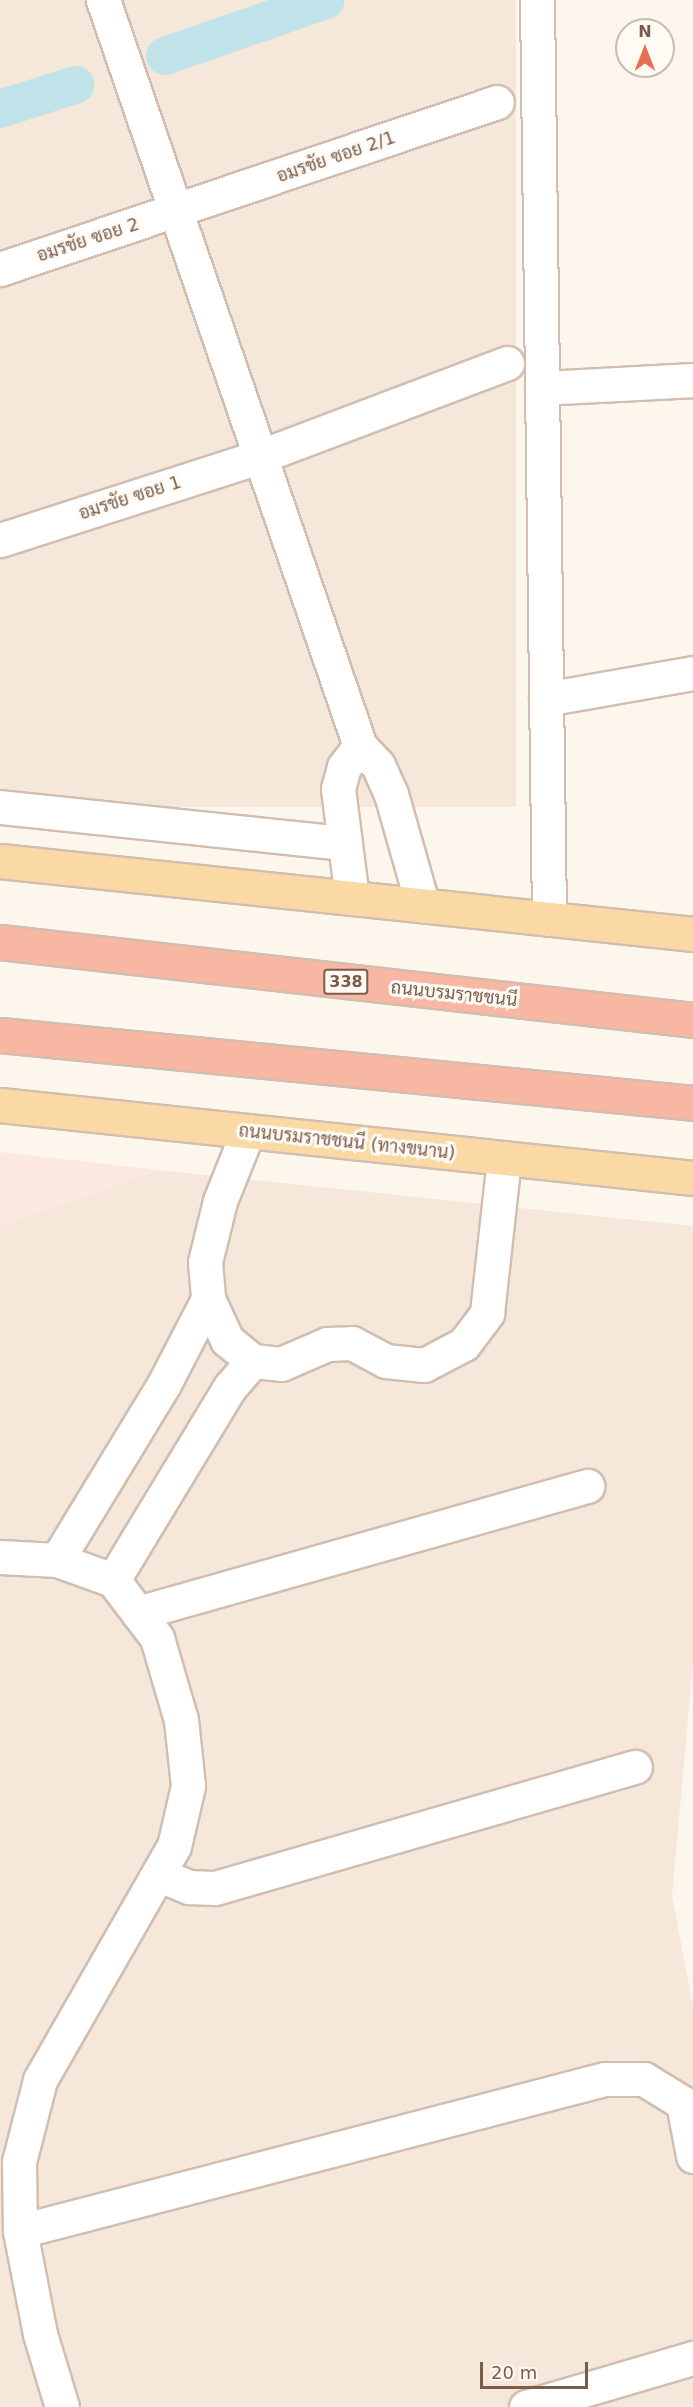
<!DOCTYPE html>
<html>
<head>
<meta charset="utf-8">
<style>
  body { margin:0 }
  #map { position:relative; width:693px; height:2407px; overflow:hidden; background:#fdf6ec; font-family:"DejaVu Sans",Sarabun,sans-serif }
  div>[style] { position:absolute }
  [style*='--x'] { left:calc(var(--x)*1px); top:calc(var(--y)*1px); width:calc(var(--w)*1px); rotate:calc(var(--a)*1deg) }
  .residential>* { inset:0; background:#f5e8da; transform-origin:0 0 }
  .commercial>* { inset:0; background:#fde8e0 }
  .canal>* { height:38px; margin:-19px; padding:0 19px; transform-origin:19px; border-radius:19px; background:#bfe3e8 }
  .roads { filter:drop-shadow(2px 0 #d1beb0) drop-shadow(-2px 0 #d1beb0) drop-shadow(0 2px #d1beb0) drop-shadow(0 -2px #d1beb0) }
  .minor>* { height:33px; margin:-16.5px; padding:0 16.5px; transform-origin:16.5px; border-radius:16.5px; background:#fff }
  .major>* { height:33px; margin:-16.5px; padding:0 16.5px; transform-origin:16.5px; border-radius:16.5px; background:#fbd9a5 }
  .highway>* { height:33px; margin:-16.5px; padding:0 16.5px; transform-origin:16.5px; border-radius:16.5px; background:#f7b7a3 }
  span { translate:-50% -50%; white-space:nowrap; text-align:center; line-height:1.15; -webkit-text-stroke:6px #fffaf3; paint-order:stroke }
  .shield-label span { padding:2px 4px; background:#fffaf3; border:2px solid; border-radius:4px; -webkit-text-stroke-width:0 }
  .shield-label { font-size:16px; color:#7a5c4d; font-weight:700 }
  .street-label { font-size:18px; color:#7a5c4d }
  .north { position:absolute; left:615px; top:18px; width:60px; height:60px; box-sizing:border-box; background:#fffaf3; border:2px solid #cabbb1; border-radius:50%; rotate:0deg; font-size:16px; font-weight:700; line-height:24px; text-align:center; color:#7a5c4d }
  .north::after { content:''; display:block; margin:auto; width:21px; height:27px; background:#e76f51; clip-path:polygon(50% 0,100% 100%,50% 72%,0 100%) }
  .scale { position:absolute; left:480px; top:2362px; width:108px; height:27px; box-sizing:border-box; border:3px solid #7a5c4d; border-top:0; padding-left:8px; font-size:18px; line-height:21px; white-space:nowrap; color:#7a5c4d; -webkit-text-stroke:4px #fffaf3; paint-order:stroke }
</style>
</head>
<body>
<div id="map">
  <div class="residential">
    <i style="left:0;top:0;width:516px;height:807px"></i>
    <i style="clip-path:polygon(158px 1170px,693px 1226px,693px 1664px,672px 1896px,693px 2005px,693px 2407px,0 2407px,0 1226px)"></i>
  </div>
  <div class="commercial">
    <i style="clip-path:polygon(0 1152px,158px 1170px,0 1226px)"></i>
  </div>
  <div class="canal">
    <i style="--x:165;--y:56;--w:170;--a:-19.2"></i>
    <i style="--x:0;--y:109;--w:79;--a:-17.7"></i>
  </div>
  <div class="roads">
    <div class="minor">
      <i style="--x:103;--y:0;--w:789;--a:70.99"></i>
      <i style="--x:360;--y:746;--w:26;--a:47"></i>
      <i style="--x:378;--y:765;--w:32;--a:66"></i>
      <i style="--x:391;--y:794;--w:116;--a:74.1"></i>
      <i style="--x:537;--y:0;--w:919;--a:89.25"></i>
      <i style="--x:0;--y:269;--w:524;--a:-18.57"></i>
      <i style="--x:542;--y:388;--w:151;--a:-3"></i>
      <i style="--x:0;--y:540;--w:274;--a:-17.8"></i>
      <i style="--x:261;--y:456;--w:263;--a:-20.7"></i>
      <i style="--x:546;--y:699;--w:149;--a:-10"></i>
      <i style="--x:0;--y:807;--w:346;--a:6"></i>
      <i style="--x:352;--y:898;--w:110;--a:-97.3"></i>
      <i style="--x:338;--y:789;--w:23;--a:-75"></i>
      <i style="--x:344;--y:767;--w:26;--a:-53"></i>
      <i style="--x:248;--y:1131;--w:75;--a:111.8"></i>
      <i style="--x:220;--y:1201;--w:63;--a:103.8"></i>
      <i style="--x:205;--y:1262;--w:37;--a:85"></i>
      <i style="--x:208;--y:1299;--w:45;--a:65.1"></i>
      <i style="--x:227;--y:1340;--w:33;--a:39"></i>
      <i style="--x:253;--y:1361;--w:28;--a:6"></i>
      <i style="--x:281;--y:1364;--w:50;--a:-23.5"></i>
      <i style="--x:327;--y:1344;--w:25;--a:-2"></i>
      <i style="--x:352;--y:1343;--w:38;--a:28"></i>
      <i style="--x:386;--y:1361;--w:38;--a:6"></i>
      <i style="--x:424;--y:1365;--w:45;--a:-27.7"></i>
      <i style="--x:464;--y:1344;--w:39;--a:-53"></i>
      <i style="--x:487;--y:1313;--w:156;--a:-83.7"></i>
      <i style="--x:0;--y:1557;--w:57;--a:3"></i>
      <i style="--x:57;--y:1560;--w:59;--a:19.7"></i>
      <i style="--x:113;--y:1580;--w:73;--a:52.8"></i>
      <i style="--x:157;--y:1638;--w:85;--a:73.7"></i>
      <i style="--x:181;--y:1720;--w:66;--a:83.9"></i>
      <i style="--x:188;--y:1786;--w:62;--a:103.1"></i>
      <i style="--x:174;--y:1846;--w:270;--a:119.8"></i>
      <i style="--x:40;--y:2080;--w:85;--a:104.4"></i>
      <i style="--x:19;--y:2162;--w:69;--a:89.2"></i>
      <i style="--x:20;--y:2231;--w:105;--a:79"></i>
      <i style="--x:40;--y:2334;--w:76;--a:73.2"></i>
      <i style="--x:57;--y:1560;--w:206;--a:-58.7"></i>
      <i style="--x:164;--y:1384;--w:96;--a:-62.6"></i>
      <i style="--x:113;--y:1580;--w:226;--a:-58.8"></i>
      <i style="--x:230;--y:1387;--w:35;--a:-49"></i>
      <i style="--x:138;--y:1613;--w:467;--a:-15.8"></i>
      <i style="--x:158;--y:1874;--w:34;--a:23"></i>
      <i style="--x:189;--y:1887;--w:26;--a:2"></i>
      <i style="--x:215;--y:1888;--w:437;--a:-16.1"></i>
      <i style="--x:20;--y:2231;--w:604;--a:-14.57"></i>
      <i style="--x:605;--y:2079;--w:39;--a:0"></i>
      <i style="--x:644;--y:2079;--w:46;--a:31.6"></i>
      <i style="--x:683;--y:2103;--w:54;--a:79.3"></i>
      <i style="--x:526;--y:2407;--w:174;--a:-16.4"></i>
    </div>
    <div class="major">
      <i style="--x:0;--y:861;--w:697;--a:6.01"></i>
      <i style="--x:0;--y:1105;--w:697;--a:6.01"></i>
    </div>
    <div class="highway">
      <i style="--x:0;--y:942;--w:697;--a:6.42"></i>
      <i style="--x:0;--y:1035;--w:696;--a:5.6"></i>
    </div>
  </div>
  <div class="shield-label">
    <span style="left:346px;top:982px">338</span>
  </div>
  <div class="street-label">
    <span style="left:336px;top:157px;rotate:-19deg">อมรชัย ซอย 2/1</span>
    <span style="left:88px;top:240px;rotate:-18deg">อมรชัย ซอย 2</span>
    <span style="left:130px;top:498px;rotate:-18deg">อมรชัย ซอย 1</span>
    <span style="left:454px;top:994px;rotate:6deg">ถนนบรมราชชนนี</span>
    <span style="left:347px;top:1142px;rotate:6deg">ถนนบรมราชชนนี (ทางขนาน)</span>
  </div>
  <div class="north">N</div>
  <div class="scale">20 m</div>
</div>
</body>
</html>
